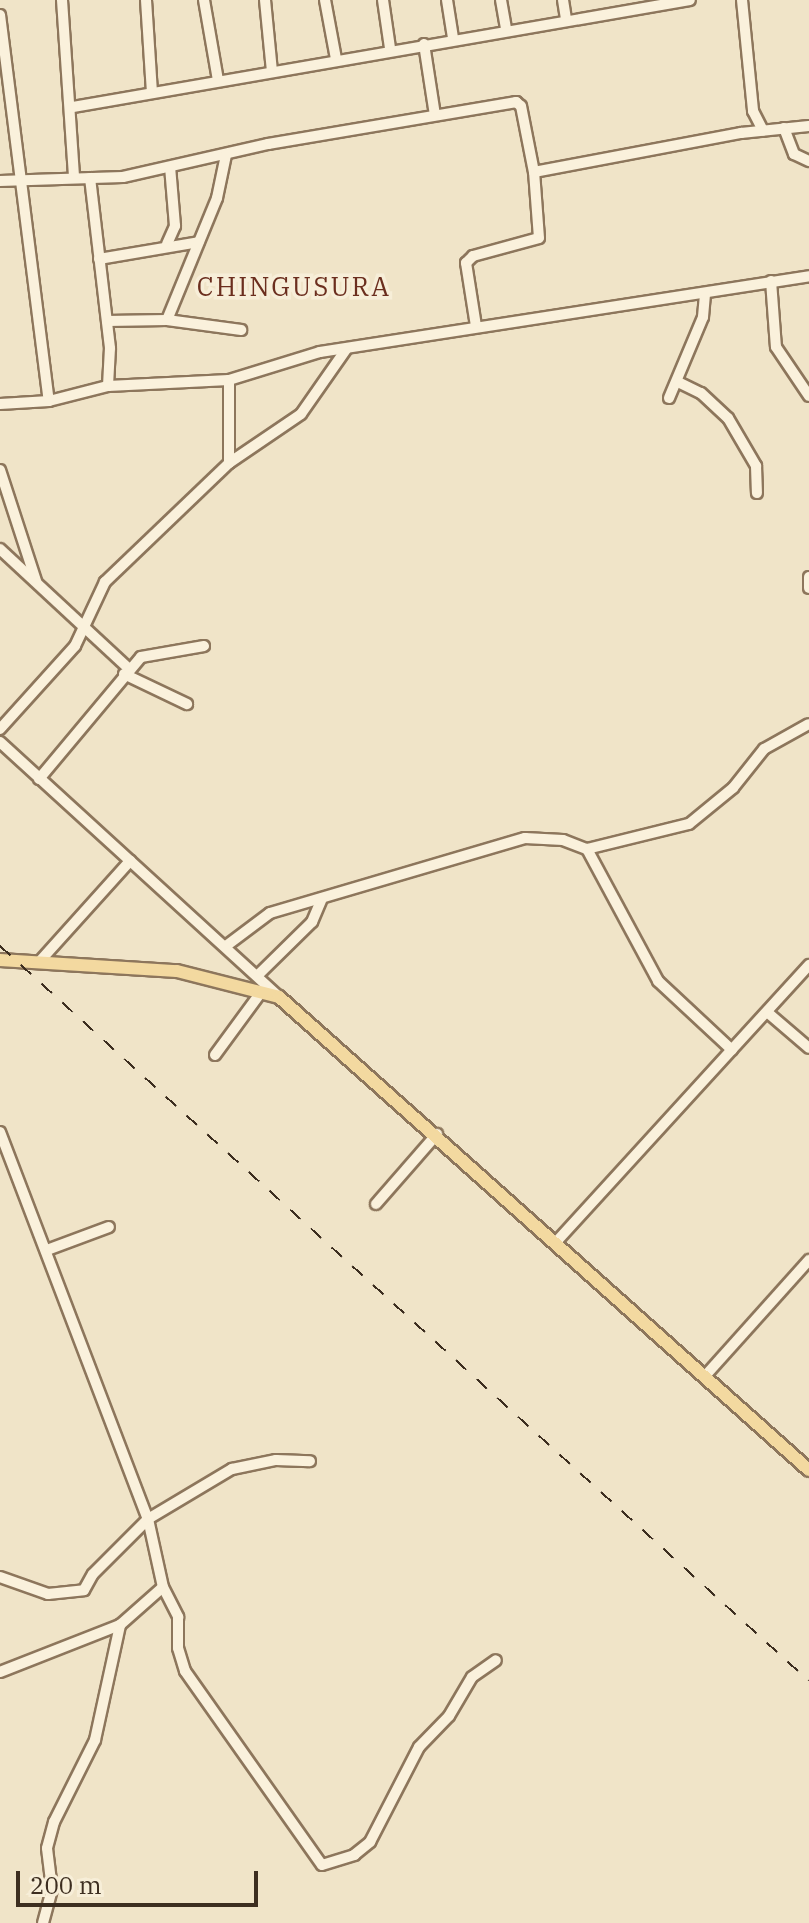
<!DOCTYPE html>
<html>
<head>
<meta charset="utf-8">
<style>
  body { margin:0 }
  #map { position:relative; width:809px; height:1923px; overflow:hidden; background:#f0e4c8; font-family:"IBM Plex Serif",serif }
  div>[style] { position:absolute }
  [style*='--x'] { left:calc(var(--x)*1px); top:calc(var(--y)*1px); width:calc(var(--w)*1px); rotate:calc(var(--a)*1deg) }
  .roads { filter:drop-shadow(2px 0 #8d765c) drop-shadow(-2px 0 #8d765c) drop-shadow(0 2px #8d765c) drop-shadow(0 -2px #8d765c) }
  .minor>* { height:10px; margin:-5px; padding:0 5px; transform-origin:5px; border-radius:5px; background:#faf1dc }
  .major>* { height:12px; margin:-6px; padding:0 6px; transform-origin:6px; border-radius:6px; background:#f3d9a0 }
  .rail>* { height:2px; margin-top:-1px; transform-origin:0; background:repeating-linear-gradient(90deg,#3d2e20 0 14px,transparent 0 28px) }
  span { translate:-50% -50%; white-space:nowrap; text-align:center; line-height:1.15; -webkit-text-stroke:7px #f7eed8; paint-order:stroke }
  .neighbourhood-label { font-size:26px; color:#6b2e1e; letter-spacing:2px }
  .scale { position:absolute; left:16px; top:1871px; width:242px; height:36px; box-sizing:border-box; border:4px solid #3d2e20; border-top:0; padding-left:10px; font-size:24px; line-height:28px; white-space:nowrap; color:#3d2e20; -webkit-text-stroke:6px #f7eed8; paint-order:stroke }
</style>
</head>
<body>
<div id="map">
  <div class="roads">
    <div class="minor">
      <i style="--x:62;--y:0;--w:177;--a:86.1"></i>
      <i style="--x:146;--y:0;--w:92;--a:86.3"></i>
      <i style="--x:204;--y:0;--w:81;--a:80.1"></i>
      <i style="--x:265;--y:0;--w:71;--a:84.4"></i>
      <i style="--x:325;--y:0;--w:60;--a:79.4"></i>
      <i style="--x:383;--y:0;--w:49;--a:81.7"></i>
      <i style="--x:447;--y:0;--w:38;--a:81"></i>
      <i style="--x:501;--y:0;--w:29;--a:80"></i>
      <i style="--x:563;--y:0;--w:18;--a:81"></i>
      <i style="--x:742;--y:0;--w:112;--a:84.3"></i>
      <i style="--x:753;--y:111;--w:22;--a:63"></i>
      <i style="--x:0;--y:15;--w:389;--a:82.8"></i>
      <i style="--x:49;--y:401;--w:49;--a:176.5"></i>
      <i style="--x:424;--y:44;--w:72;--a:81.2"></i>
      <i style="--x:73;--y:107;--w:626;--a:-9.84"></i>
      <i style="--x:784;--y:128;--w:28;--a:69"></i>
      <i style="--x:794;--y:154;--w:17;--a:25"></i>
      <i style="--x:0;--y:181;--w:123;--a:-1.9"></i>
      <i style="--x:123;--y:177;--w:149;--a:-12.8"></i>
      <i style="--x:268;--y:144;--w:252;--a:-9.6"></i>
      <i style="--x:516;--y:102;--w:6;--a:39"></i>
      <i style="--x:521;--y:106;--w:67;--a:78.9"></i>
      <i style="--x:167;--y:244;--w:20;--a:-66"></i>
      <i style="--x:175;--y:226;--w:59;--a:-94.8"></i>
      <i style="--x:99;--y:259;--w:101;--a:-9.6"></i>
      <i style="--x:771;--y:281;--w:66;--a:85.7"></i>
      <i style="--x:776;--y:347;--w:59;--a:56"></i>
      <i style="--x:167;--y:320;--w:132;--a:-67.7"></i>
      <i style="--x:217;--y:198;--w:44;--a:-78.2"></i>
      <i style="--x:107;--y:321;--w:60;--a:-1"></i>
      <i style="--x:167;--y:320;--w:75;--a:7.7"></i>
      <i style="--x:476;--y:326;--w:64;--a:-99"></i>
      <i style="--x:466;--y:263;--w:10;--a:-45"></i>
      <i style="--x:473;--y:256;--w:68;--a:-15.3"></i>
      <i style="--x:539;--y:238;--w:66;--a:-94.3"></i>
      <i style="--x:534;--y:172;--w:211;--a:-10.7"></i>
      <i style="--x:741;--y:133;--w:68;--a:-5.9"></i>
      <i style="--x:229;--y:380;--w:83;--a:90"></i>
      <i style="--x:678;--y:382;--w:25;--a:26"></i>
      <i style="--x:701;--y:393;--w:37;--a:43"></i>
      <i style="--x:728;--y:418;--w:56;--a:59.7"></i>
      <i style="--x:756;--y:466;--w:27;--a:88"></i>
      <i style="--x:108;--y:386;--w:121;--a:-2.8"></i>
      <i style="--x:229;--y:380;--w:95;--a:-17.1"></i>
      <i style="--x:320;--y:352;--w:495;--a:-8.8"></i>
      <i style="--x:669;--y:398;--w:88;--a:-67.2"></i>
      <i style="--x:703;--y:317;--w:23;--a:-85"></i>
      <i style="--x:49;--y:401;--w:61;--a:-14.3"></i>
      <i style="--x:108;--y:386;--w:38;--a:-87"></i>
      <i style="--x:110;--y:348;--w:171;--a:-96.7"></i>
      <i style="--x:0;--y:470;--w:117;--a:72"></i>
      <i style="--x:0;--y:549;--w:176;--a:42.9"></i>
      <i style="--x:809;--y:577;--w:11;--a:90"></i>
      <i style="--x:124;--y:674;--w:70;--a:25.5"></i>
      <i style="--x:0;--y:729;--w:112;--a:-47.9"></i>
      <i style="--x:75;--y:646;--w:71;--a:-64.9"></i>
      <i style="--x:105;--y:582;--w:172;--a:-43.8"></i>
      <i style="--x:229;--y:463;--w:87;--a:-34.2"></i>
      <i style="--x:301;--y:414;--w:80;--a:-55.1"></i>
      <i style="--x:0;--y:742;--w:378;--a:42.4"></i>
      <i style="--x:39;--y:779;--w:159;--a:-50.1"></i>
      <i style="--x:141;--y:657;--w:64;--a:-9.9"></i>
      <i style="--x:587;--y:849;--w:105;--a:-13.8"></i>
      <i style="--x:689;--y:824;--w:57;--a:-39.3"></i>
      <i style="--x:733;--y:788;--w:50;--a:-51.5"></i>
      <i style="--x:764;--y:749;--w:51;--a:-29.1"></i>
      <i style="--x:226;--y:946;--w:55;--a:-36.9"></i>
      <i style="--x:270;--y:913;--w:266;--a:-16.4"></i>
      <i style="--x:525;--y:838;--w:38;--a:3"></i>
      <i style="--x:563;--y:840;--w:26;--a:21"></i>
      <i style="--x:587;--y:849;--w:150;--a:61.7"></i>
      <i style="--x:658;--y:981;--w:101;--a:43"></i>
      <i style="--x:40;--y:961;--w:135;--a:-48"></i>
      <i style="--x:258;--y:975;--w:76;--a:-44.5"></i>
      <i style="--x:312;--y:922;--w:26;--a:-67"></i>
      <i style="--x:767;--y:1012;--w:55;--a:40.6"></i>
      <i style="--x:215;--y:1055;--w:79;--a:-53.7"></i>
      <i style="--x:0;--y:1132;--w:414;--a:69.1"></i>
      <i style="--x:148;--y:1519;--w:70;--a:77.6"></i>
      <i style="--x:163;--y:1587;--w:34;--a:63"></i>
      <i style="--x:178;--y:1617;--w:31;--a:90"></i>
      <i style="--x:178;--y:1648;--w:24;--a:73"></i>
      <i style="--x:185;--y:1671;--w:237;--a:54.8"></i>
      <i style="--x:322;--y:1865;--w:34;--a:-17"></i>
      <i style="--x:354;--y:1855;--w:21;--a:-39"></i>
      <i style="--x:370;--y:1842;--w:107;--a:-62.7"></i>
      <i style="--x:419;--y:1747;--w:43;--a:-45.9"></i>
      <i style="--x:449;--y:1716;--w:45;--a:-59.5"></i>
      <i style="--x:472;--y:1677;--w:29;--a:-35"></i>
      <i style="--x:376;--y:1204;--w:93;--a:-48.9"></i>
      <i style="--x:557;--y:1241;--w:374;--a:-47.6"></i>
      <i style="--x:47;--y:1250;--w:66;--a:-20.4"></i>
      <i style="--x:705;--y:1376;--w:156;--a:-48.1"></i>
      <i style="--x:0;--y:1577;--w:51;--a:19.5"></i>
      <i style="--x:48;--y:1594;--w:36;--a:-6"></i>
      <i style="--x:84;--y:1590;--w:18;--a:-61"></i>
      <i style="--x:93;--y:1574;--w:78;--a:-45"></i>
      <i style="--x:148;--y:1519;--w:98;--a:-30.8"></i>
      <i style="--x:232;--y:1469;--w:45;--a:-11.6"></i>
      <i style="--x:276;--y:1460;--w:34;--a:2"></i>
      <i style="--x:0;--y:1672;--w:129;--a:-21.4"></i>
      <i style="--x:120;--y:1625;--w:57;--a:-41.5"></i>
      <i style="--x:43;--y:1923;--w:35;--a:-75"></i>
      <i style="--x:52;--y:1889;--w:41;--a:-97"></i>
      <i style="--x:47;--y:1848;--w:27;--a:-75"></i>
      <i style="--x:54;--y:1822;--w:92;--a:-63.4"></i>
      <i style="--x:95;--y:1740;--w:118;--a:-77.7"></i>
    </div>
    <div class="major">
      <i style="--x:0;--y:960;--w:177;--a:3.6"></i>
      <i style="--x:177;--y:971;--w:105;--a:14.3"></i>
      <i style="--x:279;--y:997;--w:710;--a:41.75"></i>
    </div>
  </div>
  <div class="rail">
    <i style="--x:0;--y:946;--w:1093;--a:42.26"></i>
  </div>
  <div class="neighbourhood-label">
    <span style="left:294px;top:287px">CHINGUSURA</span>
  </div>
  <div class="scale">200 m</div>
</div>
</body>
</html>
